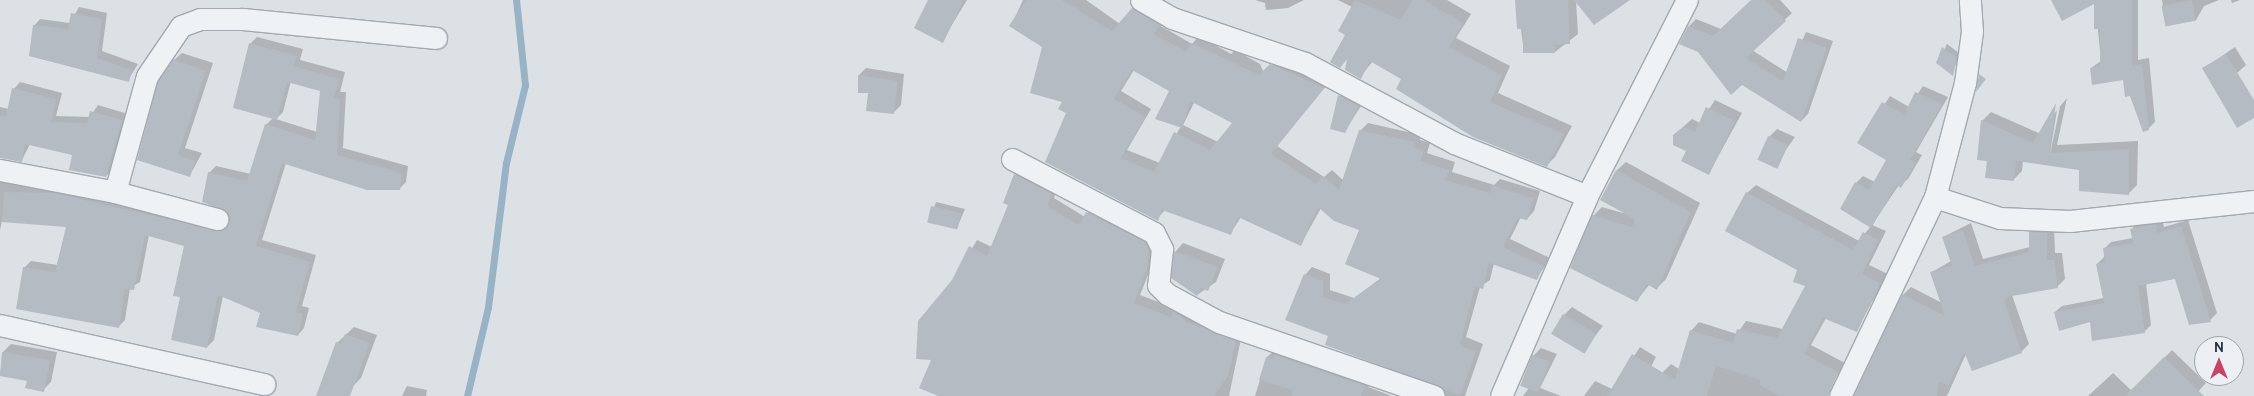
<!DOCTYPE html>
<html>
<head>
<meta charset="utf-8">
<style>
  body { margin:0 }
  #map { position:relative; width:2254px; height:396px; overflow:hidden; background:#dce1e6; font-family:Cabin,sans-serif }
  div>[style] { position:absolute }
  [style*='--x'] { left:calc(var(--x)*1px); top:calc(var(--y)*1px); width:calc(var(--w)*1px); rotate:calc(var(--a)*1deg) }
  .shadow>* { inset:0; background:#0003 }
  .stream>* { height:7px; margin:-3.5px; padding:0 3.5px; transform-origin:3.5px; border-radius:3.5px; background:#98b3c5 }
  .building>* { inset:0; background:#b4bbc2; transform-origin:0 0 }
  .roads { filter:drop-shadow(1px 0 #a2a9b0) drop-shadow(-1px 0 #a2a9b0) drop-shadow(0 1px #a2a9b0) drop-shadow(0 -1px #a2a9b0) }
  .minor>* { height:21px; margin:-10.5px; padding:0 10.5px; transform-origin:10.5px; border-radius:10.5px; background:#eff2f5 }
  span { translate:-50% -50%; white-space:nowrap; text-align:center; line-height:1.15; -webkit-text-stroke:4px #ecf0f4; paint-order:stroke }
  .north { position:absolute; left:2194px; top:336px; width:50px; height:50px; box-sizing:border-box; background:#ecf0f4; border:1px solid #9da4aa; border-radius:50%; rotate:0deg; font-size:14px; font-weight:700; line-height:20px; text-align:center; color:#27313c }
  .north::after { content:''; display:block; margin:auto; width:18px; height:22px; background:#c84467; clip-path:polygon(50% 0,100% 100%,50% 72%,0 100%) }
</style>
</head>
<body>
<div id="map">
  <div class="shadow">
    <i style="clip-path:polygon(929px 0,967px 0,942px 41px)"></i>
    <i style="clip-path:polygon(evenodd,1023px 0,1086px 0,1120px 24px,1140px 1px,1166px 17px,1161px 26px,1192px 44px,1199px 36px,1231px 54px,1235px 50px,1260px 64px,1264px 73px,1279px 58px,1331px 80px,1277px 146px,1324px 177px,1332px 170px,1343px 180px,1360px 131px,1368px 123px,1421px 135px,1420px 140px,1430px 143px,1427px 153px,1455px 162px,1452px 172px,1494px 185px,1500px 179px,1540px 191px,1534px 211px,1527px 219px,1521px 217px,1510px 239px,1550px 258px,1537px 278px,1494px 263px,1490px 280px,1480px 287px,1466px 337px,1483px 344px,1465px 396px,1446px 396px,1439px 383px,1329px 336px,1305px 275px,1312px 267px,1330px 274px,1330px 290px,1354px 298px,1381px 278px,1361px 230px,1321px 208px,1301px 244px,1241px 217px,1230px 234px,1166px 209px,1157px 219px,1067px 113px,1044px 47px,1011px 26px,1023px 0,1134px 70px,1171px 90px,1181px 126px,1160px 163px,1127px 150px,1151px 109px,1121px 91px,1134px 70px,1023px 0,1195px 101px,1234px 123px,1218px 142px,1183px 125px,1195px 101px)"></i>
    <i style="clip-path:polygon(1255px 0,1304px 0,1288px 8px,1266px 10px,1265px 3px)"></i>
    <i style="clip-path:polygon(1338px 0,1447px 0,1471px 14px,1456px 38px,1510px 66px,1498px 93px,1572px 126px,1555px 157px,1547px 165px,1373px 61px,1360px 77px,1349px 57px,1340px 66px,1352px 7px)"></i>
    <i style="clip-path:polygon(1517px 0,1628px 0,1576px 1px,1578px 34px,1555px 52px,1524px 52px)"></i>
    <i style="clip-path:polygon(1753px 0,1780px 0,1792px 13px,1752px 50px,1788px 73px,1806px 32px,1833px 41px,1808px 114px,1801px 121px,1689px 26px,1696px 19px,1721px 29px)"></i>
    <i style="clip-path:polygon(2095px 0,2138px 0,2138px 60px,2149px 58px,2155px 122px,2148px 129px,2124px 79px,2091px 68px,2101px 61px)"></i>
    <i style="clip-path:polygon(2162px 0,2219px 0,2204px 6px,2196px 20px,2166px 26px)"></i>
    <i style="clip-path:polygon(2231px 0,2240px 0,2232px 3px)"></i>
    <i style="clip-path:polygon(79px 7px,107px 13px,102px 51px,138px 64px,128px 80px,34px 26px,40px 19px,70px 23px)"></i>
    <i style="clip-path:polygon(evenodd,257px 37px,303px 49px,300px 60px,345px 72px,340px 92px,346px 92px,343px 148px,408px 166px,406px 182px,400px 188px,286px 163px,262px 240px,316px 255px,302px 306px,309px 308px,304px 328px,298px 335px,262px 312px,223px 296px,214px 340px,207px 347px,181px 296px,185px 245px,149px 235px,140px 282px,130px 288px,125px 320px,118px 327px,18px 308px,24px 268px,31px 261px,58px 265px,68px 226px,2px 221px,0 230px,0 173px,24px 180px,23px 186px,61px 187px,227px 224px,227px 210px,209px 173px,216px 166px,251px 174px,266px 125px,273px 118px,250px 44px,257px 37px,291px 81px,321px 90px,317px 132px,276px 119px,283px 112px,291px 81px)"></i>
    <i style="clip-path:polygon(1947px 44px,1959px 53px,1953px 74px,1938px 63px)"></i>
    <i style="clip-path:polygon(2235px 47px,2246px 65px,2237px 73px,2203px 69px)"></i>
    <i style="clip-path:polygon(182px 53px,213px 63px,185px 148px,202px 153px,190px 175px,138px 160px,174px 60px)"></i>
    <i style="clip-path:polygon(866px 68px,904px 74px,901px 105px,893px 113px,859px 75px)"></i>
    <i style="clip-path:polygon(20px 82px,62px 93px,56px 116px,90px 117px,98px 105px,128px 114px,112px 170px,106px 176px,73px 154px,30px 144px,22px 160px,0 157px,0 107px,9px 109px,14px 89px)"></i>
    <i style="clip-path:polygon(1923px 86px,1948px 97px,1916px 152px,1922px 155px,1908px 179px,1899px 185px,1872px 225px,1886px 231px,1869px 265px,1888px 274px,1856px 330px,1826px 318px,1811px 345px,1845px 363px,1824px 396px,1658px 396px,1663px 372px,1671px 364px,1679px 369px,1691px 331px,1699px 322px,1737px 334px,1746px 321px,1783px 329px,1807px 285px,1747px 193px,1756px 185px,1859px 241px,1871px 226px,1841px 208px,1856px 183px,1863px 176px,1875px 182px,1888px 159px,1859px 143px,1890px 96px,1909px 107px)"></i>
    <i style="clip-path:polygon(1347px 88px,1366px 98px,1345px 131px,1332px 128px,1340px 96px)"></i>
    <i style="clip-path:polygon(2067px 98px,2057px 145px,2138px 141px,2137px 185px,2128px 194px,2081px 169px,2023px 161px,2022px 171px,2013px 180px,1988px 160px,1982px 121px,1991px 112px,2041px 134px,2057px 110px,2049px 159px,2060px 107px,2057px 110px)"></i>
    <i style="clip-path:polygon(1715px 100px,1742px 113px,1709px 173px,1674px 135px,1692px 119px,1700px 123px)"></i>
    <i style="clip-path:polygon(1777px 129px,1795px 137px,1773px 168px,1769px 137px)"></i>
    <i style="clip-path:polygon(1626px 162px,1700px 203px,1666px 279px,1657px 288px,1650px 284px,1637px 300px,1593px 216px,1602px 207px,1623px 213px,1617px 170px)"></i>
    <i style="clip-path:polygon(1022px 168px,1058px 186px,1054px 198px,1085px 217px,1094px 205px,1152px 235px,1154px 260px,1140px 295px,1242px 334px,1229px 396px,945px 396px,933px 358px,953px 280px,977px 240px,992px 247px,1010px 204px,1015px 175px)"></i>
    <i style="clip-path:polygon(936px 202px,965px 209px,957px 228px,929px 222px)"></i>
    <i style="clip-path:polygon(2162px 218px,2164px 227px,2188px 220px,2217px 313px,2210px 320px,2176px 278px,2146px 283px,2151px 325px,2144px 332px,2055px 312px,2062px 306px,2104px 298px,2097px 264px,2104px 257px,2104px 249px,2111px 242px,2133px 238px,2132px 229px,2138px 222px)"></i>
    <i style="clip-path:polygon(1971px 223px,1983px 259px,2030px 247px,2030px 232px,2038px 224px,2054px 225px,2055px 253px,2062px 253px,2065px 279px,2057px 287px,2012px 295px,2029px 344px,2021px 352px,1966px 354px,1947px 396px,1855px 396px,1903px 295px,1911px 287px,1942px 303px,1932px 272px,1951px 261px,1943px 237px)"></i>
    <i style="clip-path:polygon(1183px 243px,1225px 259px,1216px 282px,1197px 295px,1173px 277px,1176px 251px)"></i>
    <i style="clip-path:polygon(1572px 307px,1603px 326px,1583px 351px,1564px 315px)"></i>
    <i style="clip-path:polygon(354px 327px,377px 335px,361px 378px,353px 386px,337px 343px)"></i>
    <i style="clip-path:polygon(11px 344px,57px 352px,51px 382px,43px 390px,28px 380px,0 375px,3px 352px)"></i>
    <i style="clip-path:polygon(1640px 347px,1656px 357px,1636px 396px,1584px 396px,1595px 381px,1612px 389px)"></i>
    <i style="clip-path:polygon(1541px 348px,1557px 354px,1540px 388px,1561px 396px,1523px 396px,1529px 388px,1533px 356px)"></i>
    <i style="clip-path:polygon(1275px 350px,1372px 378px,1368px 387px,1392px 396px,1255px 396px,1267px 357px)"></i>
    <i style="clip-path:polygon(2172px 350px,2206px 383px,2194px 396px,2088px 396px,2113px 373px,2132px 391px)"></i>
    <i style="clip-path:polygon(407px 386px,427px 390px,426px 396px,402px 396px)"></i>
  </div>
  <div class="stream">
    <i style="--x:467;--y:396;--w:91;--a:-76.7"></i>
    <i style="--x:488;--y:307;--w:145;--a:-82.9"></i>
    <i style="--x:506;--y:163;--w:80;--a:-76.3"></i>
    <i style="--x:525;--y:85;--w:85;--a:-96"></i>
  </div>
  <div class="building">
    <i style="clip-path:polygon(928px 0,964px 0,943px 43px,914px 28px)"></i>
    <i style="clip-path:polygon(evenodd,1026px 0,1062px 0,1112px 31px,1132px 8px,1160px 25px,1154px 34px,1186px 52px,1191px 43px,1259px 75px,1270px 64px,1324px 88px,1271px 154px,1316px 184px,1323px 176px,1339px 190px,1359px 130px,1415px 142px,1413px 147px,1424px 151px,1420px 161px,1449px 170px,1445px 180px,1490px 193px,1492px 186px,1534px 198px,1527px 220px,1518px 218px,1503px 247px,1543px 266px,1537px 280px,1489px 263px,1483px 289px,1475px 287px,1460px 345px,1476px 352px,1460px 395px,1325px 345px,1328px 336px,1285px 320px,1304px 274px,1323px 281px,1323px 297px,1345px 304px,1381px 279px,1345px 264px,1359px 230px,1334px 221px,1318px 207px,1301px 246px,1238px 217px,1231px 235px,1162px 210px,1158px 221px,1045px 162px,1066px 113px,1058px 109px,1062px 102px,1030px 93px,1042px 47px,1009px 26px,1026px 0,1132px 70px,1169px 91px,1155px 119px,1182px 128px,1190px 101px,1232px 123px,1210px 150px,1174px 132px,1154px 172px,1121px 158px,1145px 117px,1114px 99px,1132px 70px)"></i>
    <i style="clip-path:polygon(1355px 0,1401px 20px,1412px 0,1424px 0,1463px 23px,1449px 47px,1502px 75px,1490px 102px,1564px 134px,1547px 167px,1473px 137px,1396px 89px,1401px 79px,1370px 61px,1361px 79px,1345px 70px,1347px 59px,1340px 68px,1330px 62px,1345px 35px,1338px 31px)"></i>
    <i style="clip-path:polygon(1515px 0,1568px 0,1570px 44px,1555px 45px,1555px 53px,1523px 53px,1523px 29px,1517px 29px)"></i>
    <i style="clip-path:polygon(1574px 0,1630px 0,1594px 25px)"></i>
    <i style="clip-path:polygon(1751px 0,1766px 0,1786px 21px,1746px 58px,1783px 81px,1798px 38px,1827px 48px,1801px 122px,1742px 85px,1731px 95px,1698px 52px,1679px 44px,1688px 26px,1713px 36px)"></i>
    <i style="clip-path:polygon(2051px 0,2132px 0,2132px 66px,2142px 64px,2149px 130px,2143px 132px,2130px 96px,2125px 97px,2123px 80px,2092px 85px,2090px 68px,2100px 66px,2100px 29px,2094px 29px,2094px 4px,2062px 21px)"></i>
    <i style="left:2192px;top:0;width:21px;height:31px;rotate:79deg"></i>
    <i style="clip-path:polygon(71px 13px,102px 19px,97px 58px,132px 70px,129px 82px,29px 56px,33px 25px,68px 29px)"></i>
    <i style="clip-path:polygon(249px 43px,297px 56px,294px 66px,340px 79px,334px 98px,340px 99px,337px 155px,402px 173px,400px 190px,367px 190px,282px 163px,256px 246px,310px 262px,296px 312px,303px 314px,298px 336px,256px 327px,260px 313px,218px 295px,207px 348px,171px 340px,180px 297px,173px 296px,184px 246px,145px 235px,134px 290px,125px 289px,119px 328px,16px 309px,23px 267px,55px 272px,66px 227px,2px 222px,4px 192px,54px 193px,220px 231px,229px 223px,226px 211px,202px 202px,208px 172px,247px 181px,265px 124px,315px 140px,320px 91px,287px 82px,277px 120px,233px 108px)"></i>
    <i style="clip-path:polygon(1942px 47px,1956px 57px,1953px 76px,1936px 63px)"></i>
    <i style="clip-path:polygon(2226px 54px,2254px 100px,2254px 118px,2237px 128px,2202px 68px)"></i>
    <i style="clip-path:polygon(173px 59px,206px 71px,178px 155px,195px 161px,190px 177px,137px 160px,158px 81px)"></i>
    <i style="clip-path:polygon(1979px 74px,1986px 79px,1976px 92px,1977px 85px)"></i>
    <i style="clip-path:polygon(858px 75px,898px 81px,894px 114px,866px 111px,868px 93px,858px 93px)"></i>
    <i style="clip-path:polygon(12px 88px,56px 99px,51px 122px,87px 123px,90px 111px,122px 120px,106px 177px,69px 170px,72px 155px,25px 144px,22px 162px,0 158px,0 115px,6px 116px)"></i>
    <i style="clip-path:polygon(1915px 92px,1942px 104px,1910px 160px,1916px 163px,1901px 188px,1897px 185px,1871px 228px,1840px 209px,1855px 182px,1869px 190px,1886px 160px,1857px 143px,1882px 102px,1904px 115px)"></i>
    <i style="clip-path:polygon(1338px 95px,1359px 106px,1345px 133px,1330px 129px)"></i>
    <i style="clip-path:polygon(2056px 103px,2049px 153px,2129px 149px,2129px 195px,2079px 191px,2079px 170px,2016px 161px,2014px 181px,1985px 178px,1987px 161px,1977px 160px,1981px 120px,2033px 143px)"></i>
    <i style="clip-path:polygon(1706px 107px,1735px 121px,1709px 175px,1681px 161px,1686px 151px,1673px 145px,1673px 135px,1683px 127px,1695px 132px)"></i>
    <i style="left:1768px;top:136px;width:22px;height:26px;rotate:24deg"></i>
    <i style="clip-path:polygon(1616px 170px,1691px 212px,1657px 290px,1647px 284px,1637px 302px,1570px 268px,1592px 215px,1632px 227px,1635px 219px,1600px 200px)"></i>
    <i style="clip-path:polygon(1014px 174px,1052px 194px,1047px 206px,1079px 225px,1086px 212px,1145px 242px,1149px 251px,1147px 269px,1134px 303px,1171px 317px,1173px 311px,1187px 322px,1236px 341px,1228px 376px,1214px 396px,938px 396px,919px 388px,931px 360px,916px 359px,918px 321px,952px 280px,969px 246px,987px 256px,1008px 205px,1003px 203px)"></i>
    <i style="clip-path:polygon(1746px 192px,1853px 250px,1863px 232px,1878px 240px,1862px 274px,1880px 283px,1857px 332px,1823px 318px,1804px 354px,1838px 372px,1828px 396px,1781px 396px,1759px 385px,1761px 380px,1716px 366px,1707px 396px,1607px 396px,1632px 354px,1675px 380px,1690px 330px,1733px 343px,1737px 329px,1777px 338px,1805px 286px,1793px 282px,1797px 270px,1725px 231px)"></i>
    <i style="left:931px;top:206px;width:31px;height:17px;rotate:13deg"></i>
    <i style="clip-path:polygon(2156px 224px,2157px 233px,2181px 226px,2211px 322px,2189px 325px,2175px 279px,2138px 286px,2145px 333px,2092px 341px,2090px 322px,2059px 331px,2054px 312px,2104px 303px,2096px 264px,2105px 262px,2103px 248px,2133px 243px,2130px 229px)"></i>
    <i style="clip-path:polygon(1963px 230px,1975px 266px,2029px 252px,2029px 232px,2047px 233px,2047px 260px,2054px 260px,2058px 288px,2006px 297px,2005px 304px,2022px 353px,1972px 371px,1964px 352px,1948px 386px,1939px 381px,1937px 396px,1854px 396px,1902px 294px,1945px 316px,1930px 272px,1952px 266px,1942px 237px)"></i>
    <i style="clip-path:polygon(1174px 251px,1218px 267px,1208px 291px,1201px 288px,1197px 296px,1171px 278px)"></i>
    <i style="left:1563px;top:314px;width:39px;height:23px;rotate:31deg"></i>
    <i style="clip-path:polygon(345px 334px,370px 343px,350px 396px,316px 396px,336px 342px,341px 344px)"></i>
    <i style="clip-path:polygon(2px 352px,50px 360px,44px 392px,25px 388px,27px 381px,0 376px)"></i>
    <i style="clip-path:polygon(1275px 355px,1365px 386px,1361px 396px,1291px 396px,1293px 390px,1259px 380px,1266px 357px,1274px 359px)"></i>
    <i style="left:1532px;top:355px;width:19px;height:33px;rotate:21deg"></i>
    <i style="clip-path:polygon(2164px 357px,2204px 396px,2125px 396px)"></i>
  </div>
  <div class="roads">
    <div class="minor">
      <i style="--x:1141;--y:0;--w:36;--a:30"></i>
      <i style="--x:1172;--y:18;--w:140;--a:18.7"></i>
      <i style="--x:1305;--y:63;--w:169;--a:28.2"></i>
      <i style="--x:1454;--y:143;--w:143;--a:21.7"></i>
      <i style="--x:1012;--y:159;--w:160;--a:27.5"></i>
      <i style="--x:1154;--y:233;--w:18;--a:63"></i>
      <i style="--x:1162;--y:249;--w:36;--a:96"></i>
      <i style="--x:1158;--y:285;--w:13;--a:45"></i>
      <i style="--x:1167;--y:294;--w:59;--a:28.3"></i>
      <i style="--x:1219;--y:322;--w:227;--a:19"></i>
      <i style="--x:0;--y:170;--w:117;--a:10.8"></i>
      <i style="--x:115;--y:192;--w:106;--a:14.8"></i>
      <i style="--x:115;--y:192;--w:120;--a:-74.6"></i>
      <i style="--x:147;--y:76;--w:60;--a:-55.8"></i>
      <i style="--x:181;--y:26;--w:20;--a:-20"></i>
      <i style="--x:200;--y:19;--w:43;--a:0"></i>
      <i style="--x:243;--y:19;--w:194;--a:5.6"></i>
      <i style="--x:1935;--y:197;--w:68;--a:17.9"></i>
      <i style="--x:2000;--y:218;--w:70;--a:2.5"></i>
      <i style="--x:2070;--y:221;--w:185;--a:-6.2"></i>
      <i style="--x:0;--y:325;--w:271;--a:12.6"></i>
      <i style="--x:1501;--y:396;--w:218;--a:-66.7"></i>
      <i style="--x:1587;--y:196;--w:220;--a:-63"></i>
      <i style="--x:1840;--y:396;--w:221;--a:-64.5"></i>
      <i style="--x:1935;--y:197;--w:118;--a:-75.3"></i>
      <i style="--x:1965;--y:83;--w:52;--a:-82.3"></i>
      <i style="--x:1972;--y:31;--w:31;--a:-94"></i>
    </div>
  </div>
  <div class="north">N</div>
</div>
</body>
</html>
